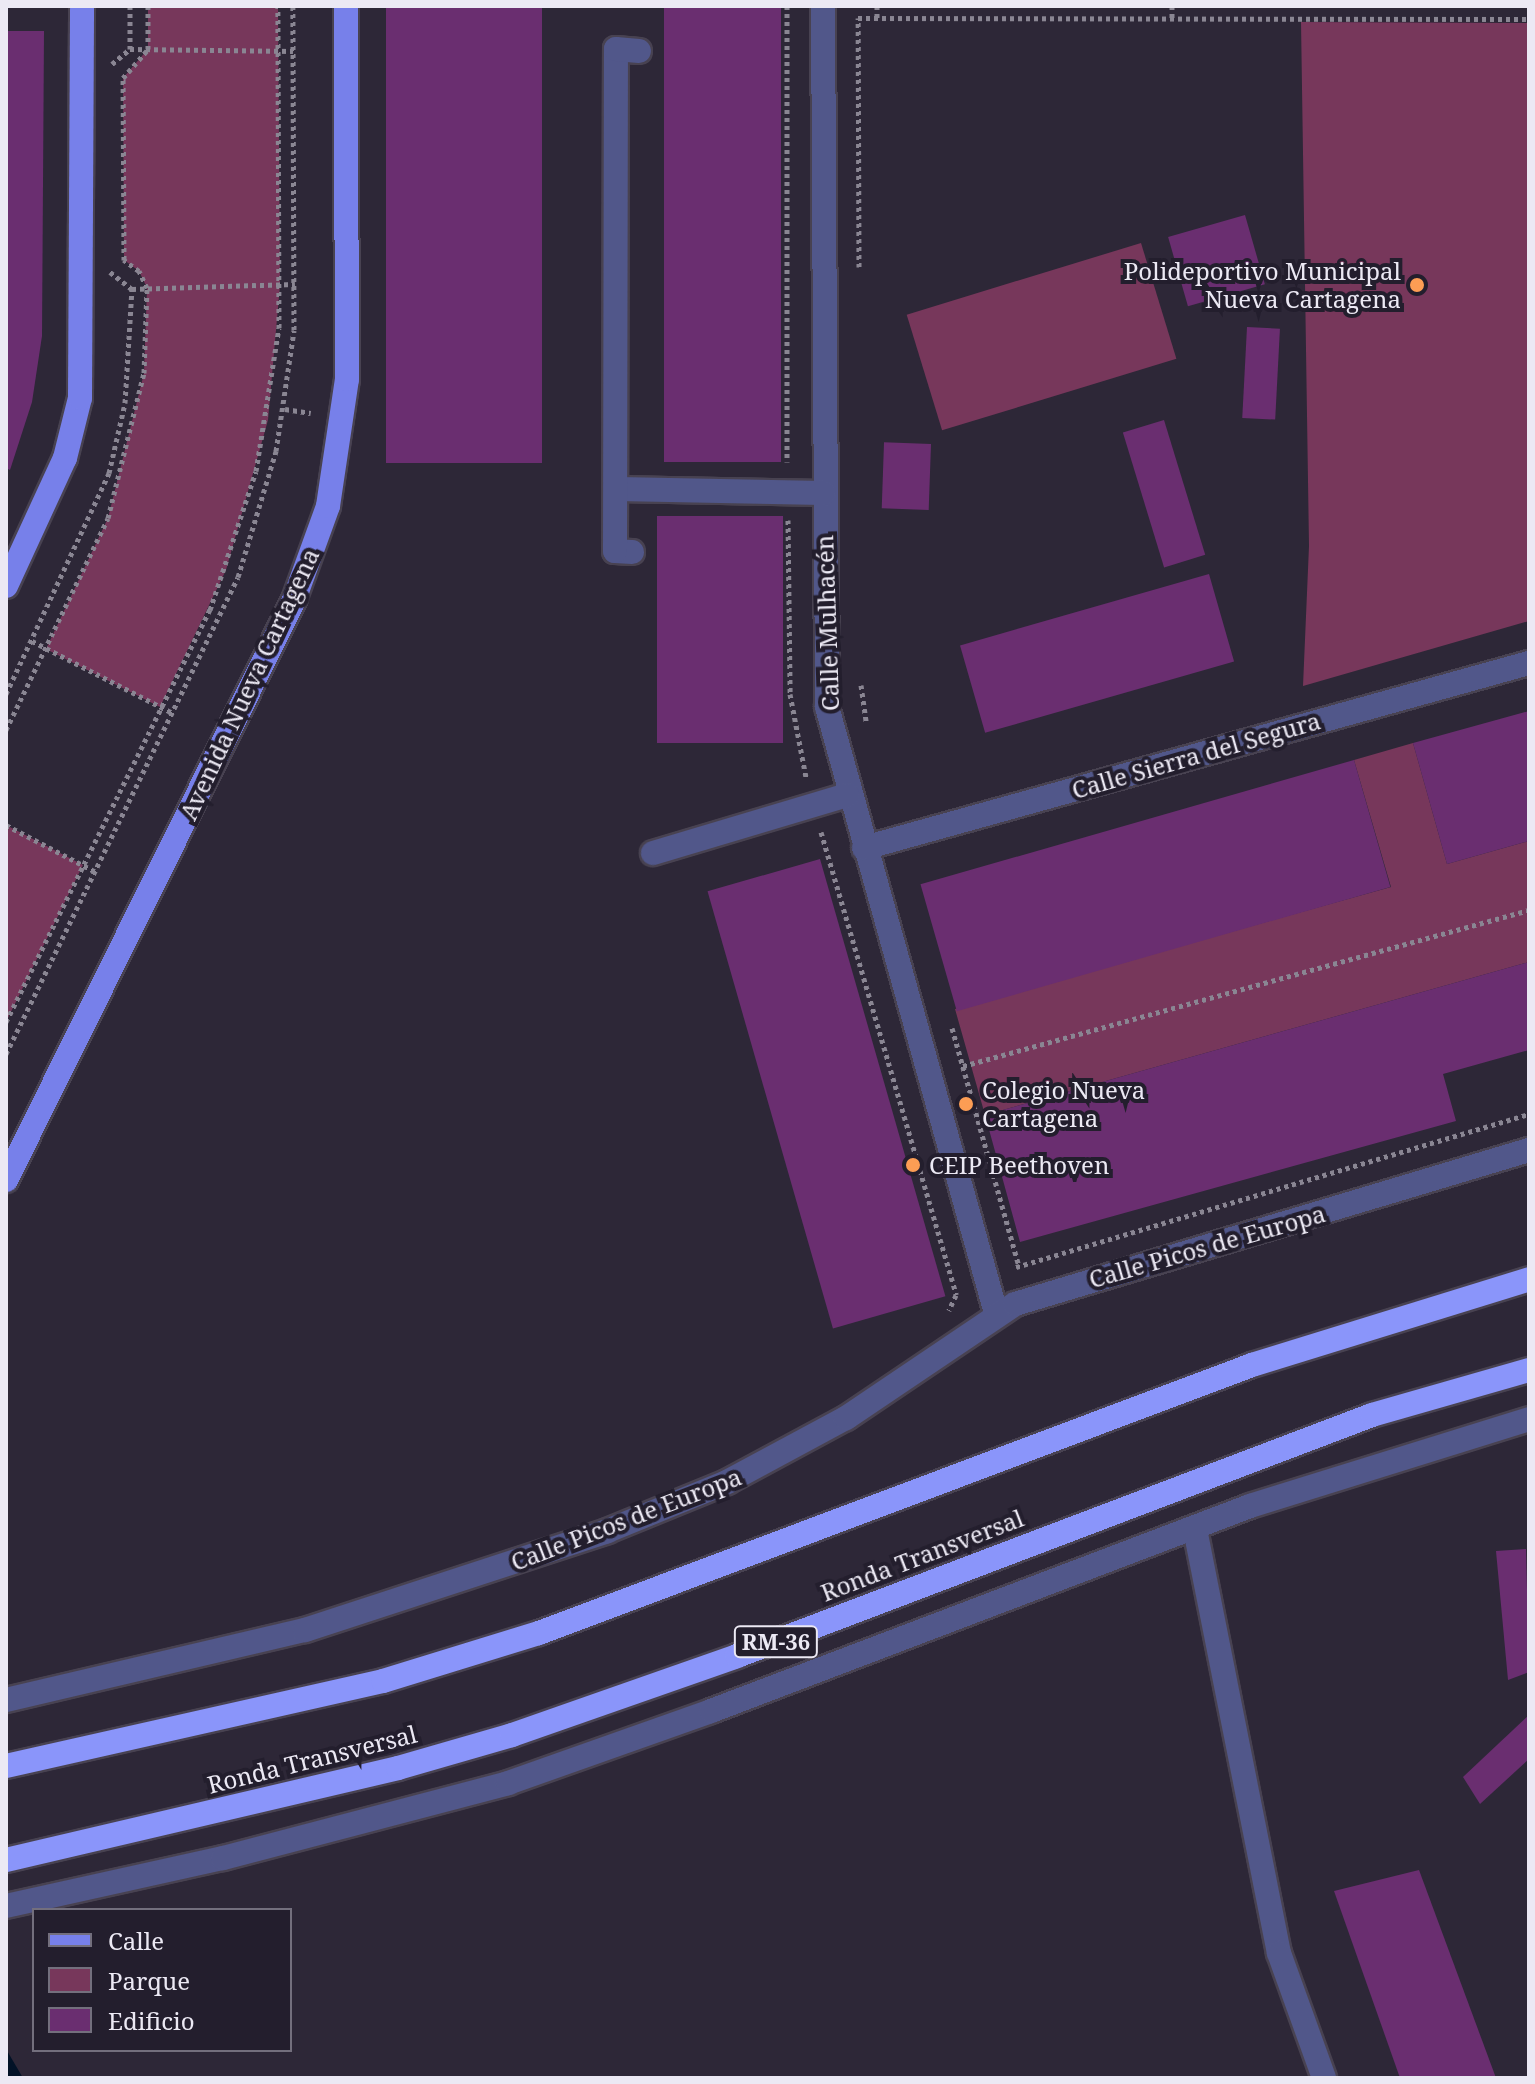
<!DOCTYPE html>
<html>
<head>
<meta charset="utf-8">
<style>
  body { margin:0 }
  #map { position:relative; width:1535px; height:2084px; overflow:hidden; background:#2d2737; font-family:"Noto Serif",serif }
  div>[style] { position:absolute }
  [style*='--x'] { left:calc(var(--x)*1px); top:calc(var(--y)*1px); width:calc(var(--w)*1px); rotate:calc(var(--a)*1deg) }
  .green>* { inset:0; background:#77375b; transform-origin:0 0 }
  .water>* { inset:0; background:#021227 }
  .building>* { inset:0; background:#6a2e70; transform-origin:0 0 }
  .path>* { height:5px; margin-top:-2.5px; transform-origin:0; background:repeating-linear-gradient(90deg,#8a8693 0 4px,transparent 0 8px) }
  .roads { filter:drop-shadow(2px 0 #484251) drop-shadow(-2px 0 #484251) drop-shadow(0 2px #484251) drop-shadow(0 -2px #484251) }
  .minor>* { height:24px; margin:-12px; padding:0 12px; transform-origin:12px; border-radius:12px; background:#51578a }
  .major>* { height:24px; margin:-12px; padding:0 12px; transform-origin:12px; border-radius:12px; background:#7780ea }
  .highway>* { height:24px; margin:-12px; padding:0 12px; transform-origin:12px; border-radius:12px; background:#8a95fa }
  .dots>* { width:22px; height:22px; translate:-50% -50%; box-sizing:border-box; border:4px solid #231e2d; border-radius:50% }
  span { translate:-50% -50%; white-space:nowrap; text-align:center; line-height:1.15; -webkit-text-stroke:8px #231e2d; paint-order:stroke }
  .shield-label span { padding:2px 6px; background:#231e2d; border:2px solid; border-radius:6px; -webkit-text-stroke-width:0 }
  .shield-label { font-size:22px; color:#ece9f4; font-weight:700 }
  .poi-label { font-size:24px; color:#ece9f4 }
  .right { translate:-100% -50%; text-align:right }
  .left { translate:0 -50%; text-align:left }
  .street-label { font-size:24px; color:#ece9f4 }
  .frame { position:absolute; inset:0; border:8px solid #ece9f4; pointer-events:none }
  .legend { position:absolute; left:32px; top:1908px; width:260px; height:144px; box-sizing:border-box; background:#231e2d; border:2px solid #736f7d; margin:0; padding:10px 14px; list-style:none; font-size:24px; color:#ece9f4 }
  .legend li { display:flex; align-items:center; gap:16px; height:40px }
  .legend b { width:40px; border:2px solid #736f7d }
</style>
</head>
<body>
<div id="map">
  <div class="green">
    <i style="clip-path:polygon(148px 6px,278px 6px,280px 285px,268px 420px,226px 570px,160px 707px,46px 649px,108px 518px,144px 373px,147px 288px,139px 271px,124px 260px,123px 78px,148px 49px)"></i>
    <i style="clip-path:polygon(1301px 22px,1529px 23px,1529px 621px,1303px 686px,1309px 546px)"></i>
    <i style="left:1141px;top:243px;width:121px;height:245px;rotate:73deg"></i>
    <i style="clip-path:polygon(1413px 743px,1447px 864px,1529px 841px,1529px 962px,985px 1115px,955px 1009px,1391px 887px,1354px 760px)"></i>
    <i style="clip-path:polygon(6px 825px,83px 865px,6px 1022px)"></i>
  </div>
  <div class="water">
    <i style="clip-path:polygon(6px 2049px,23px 2078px,6px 2078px)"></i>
  </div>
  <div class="building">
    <i style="left:386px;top:6px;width:156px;height:457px"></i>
    <i style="left:664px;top:8px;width:117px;height:454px"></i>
    <i style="clip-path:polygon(6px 31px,44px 31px,42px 336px,32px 402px,10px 470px,6px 468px)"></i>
    <i style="left:1245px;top:215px;width:72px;height:80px;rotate:74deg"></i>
    <i style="left:1247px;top:327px;width:33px;height:91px;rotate:3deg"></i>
    <i style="left:1164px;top:420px;width:141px;height:43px;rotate:73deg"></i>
    <i style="left:931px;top:444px;width:66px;height:47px;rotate:92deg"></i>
    <i style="left:657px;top:516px;width:126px;height:227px"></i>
    <i style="left:1209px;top:574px;width:91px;height:259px;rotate:74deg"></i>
    <i style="clip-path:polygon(1529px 711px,1529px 841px,1447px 864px,1413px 743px)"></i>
    <i style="left:1354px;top:760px;width:132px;height:451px;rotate:74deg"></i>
    <i style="left:820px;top:859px;width:455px;height:117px;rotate:74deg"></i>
    <i style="clip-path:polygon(1529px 962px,1529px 1050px,1443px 1074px,1456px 1121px,1020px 1242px,985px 1115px)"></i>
    <i style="clip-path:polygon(1526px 1549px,1529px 1672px,1508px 1680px,1496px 1551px)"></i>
    <i style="clip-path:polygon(1529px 1715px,1529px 1759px,1480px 1804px,1463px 1777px)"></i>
    <i style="clip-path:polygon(1419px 1870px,1496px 2078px,1400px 2078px,1334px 1891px)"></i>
  </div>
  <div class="path">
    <i style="--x:787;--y:6;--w:456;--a:90"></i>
    <i style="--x:877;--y:6;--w:12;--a:90"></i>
    <i style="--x:1172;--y:6;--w:12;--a:90"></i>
    <i style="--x:130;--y:49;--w:43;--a:-90"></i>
    <i style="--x:112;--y:64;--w:23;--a:-40"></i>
    <i style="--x:130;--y:49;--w:163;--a:0.7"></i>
    <i style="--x:859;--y:267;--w:249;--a:-90.2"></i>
    <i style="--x:858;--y:18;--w:671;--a:0.09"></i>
    <i style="--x:110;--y:272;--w:28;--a:38"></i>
    <i style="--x:132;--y:289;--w:163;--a:-1.8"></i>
    <i style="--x:285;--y:409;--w:26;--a:9"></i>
    <i style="--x:788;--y:520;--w:174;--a:89.3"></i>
    <i style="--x:790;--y:694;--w:85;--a:79.1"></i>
    <i style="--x:32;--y:641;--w:158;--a:27.1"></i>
    <i style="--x:861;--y:685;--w:37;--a:82"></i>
    <i style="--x:6;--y:694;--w:244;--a:-65"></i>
    <i style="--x:109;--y:473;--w:72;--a:-77.1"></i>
    <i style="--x:125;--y:403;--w:114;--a:-86.5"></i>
    <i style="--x:6;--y:730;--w:235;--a:-64.3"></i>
    <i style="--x:108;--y:518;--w:149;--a:-76.1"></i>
    <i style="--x:144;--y:373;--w:85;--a:-88"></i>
    <i style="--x:147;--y:288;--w:19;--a:-115"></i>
    <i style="--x:139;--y:271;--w:19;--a:-144"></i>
    <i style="--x:124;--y:260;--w:182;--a:-90.3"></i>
    <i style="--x:123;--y:78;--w:38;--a:-49"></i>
    <i style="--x:148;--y:49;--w:43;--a:-90"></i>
    <i style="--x:6;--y:825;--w:102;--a:27.6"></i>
    <i style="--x:821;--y:832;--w:482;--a:73.7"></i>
    <i style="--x:956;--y:1295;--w:17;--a:115"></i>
    <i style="--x:6;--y:1022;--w:460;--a:-63.7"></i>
    <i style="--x:210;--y:610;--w:146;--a:-71.7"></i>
    <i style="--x:256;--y:471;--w:145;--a:-80.9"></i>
    <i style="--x:279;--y:328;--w:322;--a:-90.2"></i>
    <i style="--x:952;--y:1028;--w:247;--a:74.3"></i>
    <i style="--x:6;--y:1054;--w:530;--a:-64.06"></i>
    <i style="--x:238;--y:577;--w:132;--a:-73.2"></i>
    <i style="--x:276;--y:451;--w:122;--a:-81.5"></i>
    <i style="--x:294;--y:330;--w:324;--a:-90.2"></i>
    <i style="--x:963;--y:1066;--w:587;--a:-15.41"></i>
    <i style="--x:1016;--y:1267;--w:535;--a:-16.61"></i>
  </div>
  <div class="roads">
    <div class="minor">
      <i style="--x:823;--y:6;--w:701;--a:89.67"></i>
      <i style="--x:827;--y:707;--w:629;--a:74.42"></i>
      <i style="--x:617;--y:489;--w:207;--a:1.1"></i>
      <i style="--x:632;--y:552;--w:17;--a:-177"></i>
      <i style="--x:615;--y:551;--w:502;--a:-89.89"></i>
      <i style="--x:616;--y:49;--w:23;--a:5"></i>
      <i style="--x:864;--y:848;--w:690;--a:-15.55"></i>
      <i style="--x:653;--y:853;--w:203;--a:-16.6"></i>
      <i style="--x:1195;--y:1529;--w:432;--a:78.8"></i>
      <i style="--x:1279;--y:1953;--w:133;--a:70.2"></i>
      <i style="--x:6;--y:1700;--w:307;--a:-13.2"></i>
      <i style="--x:305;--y:1630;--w:318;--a:-18.1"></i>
      <i style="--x:607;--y:1531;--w:130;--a:-22.2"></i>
      <i style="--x:727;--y:1482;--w:135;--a:-28.3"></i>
      <i style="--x:846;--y:1418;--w:204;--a:-34"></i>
      <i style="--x:1015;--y:1304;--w:537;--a:-16.68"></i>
      <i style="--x:6;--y:1906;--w:222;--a:-12.5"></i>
      <i style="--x:223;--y:1858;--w:295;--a:-14.7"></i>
      <i style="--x:508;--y:1783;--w:215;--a:-19.5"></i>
      <i style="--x:711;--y:1711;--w:577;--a:-20.82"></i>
      <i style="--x:1250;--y:1506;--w:292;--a:-17.3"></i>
    </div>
    <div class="major">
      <i style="--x:6;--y:586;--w:141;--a:-65.3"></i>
      <i style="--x:65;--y:458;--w:62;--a:-76"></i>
      <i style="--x:80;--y:398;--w:392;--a:-89.7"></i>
      <i style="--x:6;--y:1180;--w:648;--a:-63.59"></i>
      <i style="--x:294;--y:600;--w:100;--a:-70.1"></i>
      <i style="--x:328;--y:506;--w:128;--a:-81.5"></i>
      <i style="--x:347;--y:379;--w:373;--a:-90.2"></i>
    </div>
    <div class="highway">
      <i style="--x:6;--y:1766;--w:386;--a:-12.7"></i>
      <i style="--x:383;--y:1681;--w:163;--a:-17.1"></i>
      <i style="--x:539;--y:1633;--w:762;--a:-20.6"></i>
      <i style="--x:1252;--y:1365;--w:290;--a:-17.2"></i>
      <i style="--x:6;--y:1860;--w:403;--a:-13.2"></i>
      <i style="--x:398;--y:1768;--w:119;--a:-16.1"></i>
      <i style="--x:512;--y:1735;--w:238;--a:-19.3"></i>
      <i style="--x:737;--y:1656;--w:679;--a:-20.78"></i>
      <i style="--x:1372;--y:1415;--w:163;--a:-16"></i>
    </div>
  </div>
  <div class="dots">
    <i style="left:1417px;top:285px;background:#fc9d54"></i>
    <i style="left:966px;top:1104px;background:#fc9d54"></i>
    <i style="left:913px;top:1165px;background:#fc9d54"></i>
  </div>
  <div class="shield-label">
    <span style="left:776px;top:1642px">RM-36</span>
  </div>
  <div class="poi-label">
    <span class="right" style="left:1401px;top:285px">Polideportivo Municipal<br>Nueva Cartagena</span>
    <span class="left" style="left:982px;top:1104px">Colegio Nueva<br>Cartagena</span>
    <span class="left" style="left:929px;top:1165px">CEIP Beethoven</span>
  </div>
  <div class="street-label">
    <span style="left:827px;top:623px;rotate:-92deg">Calle Mulhacén</span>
    <span style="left:249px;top:684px;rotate:-65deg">Avenida Nueva Cartagena</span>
    <span style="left:1196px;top:755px;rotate:-16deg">Calle Sierra del Segura</span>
    <span style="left:1207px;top:1246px;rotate:-16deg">Calle Picos de Europa</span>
    <span style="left:626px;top:1519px;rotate:-21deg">Calle Picos de Europa</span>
    <span style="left:922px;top:1555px;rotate:-21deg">Ronda Transversal</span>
    <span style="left:312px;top:1759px;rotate:-14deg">Ronda Transversal</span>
  </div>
  <div class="frame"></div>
  <ul class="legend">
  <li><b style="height:10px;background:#7780ea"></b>Calle</li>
  <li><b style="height:22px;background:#77375b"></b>Parque</li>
  <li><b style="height:22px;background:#6a2e70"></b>Edificio</li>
  </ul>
</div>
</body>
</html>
